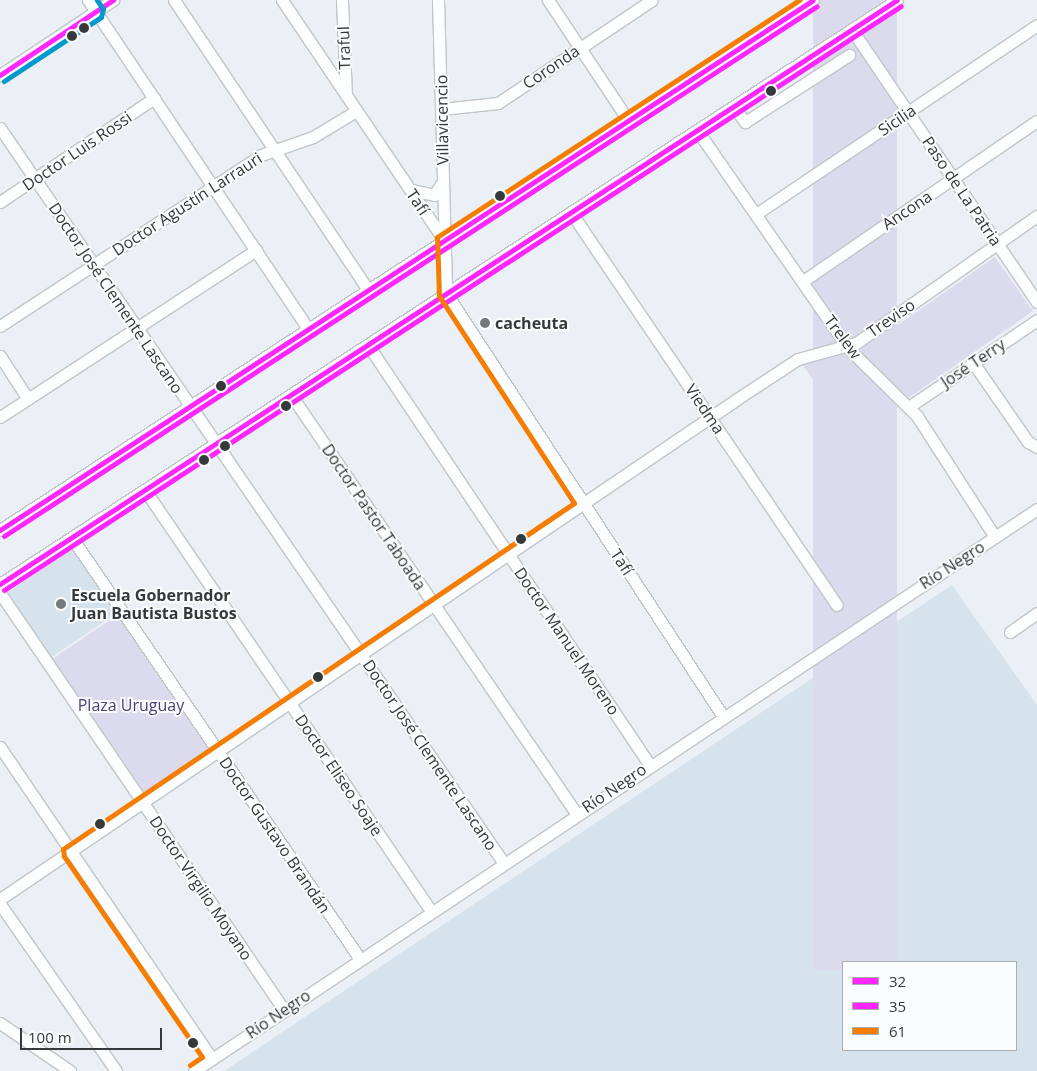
<!DOCTYPE html>
<html>
<head>
<meta charset="utf-8">
<style>
  body { margin:0 }
  #map { position:relative; width:1037px; height:1071px; overflow:hidden; background:#eaf0f5; font-family:"Open Sans",sans-serif }
  div>[style] { position:absolute }
  [style*='--x'] { left:calc(var(--x)*1px); top:calc(var(--y)*1px); width:calc(var(--w)*1px); rotate:calc(var(--a)*1deg) }
  .built>* { inset:0; background:#d7e3ec; transform-origin:0 0 }
  .green>* { inset:0; background:#dbdbed; transform-origin:0 0 }
  .roads { filter:drop-shadow(1px 0 #c1c6c9) drop-shadow(-1px 0 #c1c6c9) drop-shadow(0 1px #c1c6c9) drop-shadow(0 -1px #c1c6c9) }
  .minor>* { height:11px; margin:-5.5px; padding:0 5.5px; transform-origin:5.5px; border-radius:5.5px; background:#fcfdfe }
  .bus-1>* { height:5px; margin:-2.5px; padding:0 2.5px; transform-origin:2.5px; border-radius:2.5px; background:#fe27ff }
  .bus-2>* { height:5px; margin:-2.5px; padding:0 2.5px; transform-origin:2.5px; border-radius:2.5px; background:#fe27ff }
  .bus-3>* { height:5px; margin:-2.5px; padding:0 2.5px; transform-origin:2.5px; border-radius:2.5px; background:#f57d03 }
  .bus-4>* { height:5px; margin:-2.5px; padding:0 2.5px; transform-origin:2.5px; border-radius:2.5px; background:#fe27ff }
  .bus-5>* { height:5px; margin:-2.5px; padding:0 2.5px; transform-origin:2.5px; border-radius:2.5px; background:#0099cb }
  .dots>* { width:14px; height:14px; translate:-50% -50%; box-sizing:border-box; border:2px solid #fafdfe; border-radius:50% }
  span { translate:-50% -50%; white-space:nowrap; text-align:center; line-height:1.15; -webkit-text-stroke:4px #fafdfe; paint-order:stroke }
  .street-label { font-size:16px; color:#35393c }
  .poi-label { font-size:16px; color:#35393c; font-weight:700 }
  .left { translate:0 -50%; text-align:left }
  .park-label { font-size:16px; color:#4b3e73 }
  .legend { position:absolute; left:842px; top:961px; width:175px; height:90px; box-sizing:border-box; background:#fafdfe; border:1px solid #abafb0; margin:0; padding:6px 9px; list-style:none; font-size:15px; color:#35393c }
  .legend li { display:flex; align-items:center; gap:10px; height:25px }
  .legend b { width:25px; border:1px solid #abafb0 }
  .scale { position:absolute; left:20px; top:1028px; width:142px; height:22px; box-sizing:border-box; border:2px solid #35393c; border-top:0; padding-left:6px; font-size:15px; line-height:18px; white-space:nowrap; color:#35393c; -webkit-text-stroke:4px #fafdfe; paint-order:stroke }
</style>
</head>
<body>
<div id="map">
  <div class="built">
    <i style="left:72px;top:549px;width:78px;height:80px;rotate:56deg"></i>
    <i style="clip-path:polygon(evenodd,952px 585px,1037px 705px,1037px 1071px,224px 1071px,952px 585px,1016px 962px,1016px 1050px,843px 1050px,843px 962px,1016px 962px)"></i>
  </div>
  <div class="green">
    <i style="left:813px;top:0;width:84px;height:970px"></i>
    <i style="left:995px;top:257px;width:66px;height:160px;rotate:55deg"></i>
    <i style="clip-path:polygon(846px 357px,896px 403px,841px 420px,802px 364px)"></i>
    <i style="left:119px;top:614px;width:164px;height:82px;rotate:56deg"></i>
  </div>
  <div class="roads">
    <div class="minor">
      <i style="--x:88;--y:0;--w:396;--a:56.2"></i>
      <i style="--x:174;--y:0;--w:349;--a:56.2"></i>
      <i style="--x:282;--y:0;--w:290;--a:56"></i>
      <i style="--x:342;--y:0;--w:94;--a:87.6"></i>
      <i style="--x:438;--y:0;--w:293;--a:88.4"></i>
      <i style="--x:446;--y:293;--w:504;--a:56.81"></i>
      <i style="--x:548;--y:0;--w:144;--a:56.3"></i>
      <i style="--x:852;--y:30;--w:329;--a:55.8"></i>
      <i style="--x:0;--y:75;--w:136;--a:-33.6"></i>
      <i style="--x:734;--y:107;--w:19;--a:54"></i>
      <i style="--x:745;--y:122;--w:124;--a:-32.8"></i>
      <i style="--x:442;--y:109;--w:56;--a:-6.1"></i>
      <i style="--x:498;--y:103;--w:185;--a:-33.8"></i>
      <i style="--x:0;--y:128;--w:890;--a:55.58"></i>
      <i style="--x:697;--y:130;--w:264;--a:55.3"></i>
      <i style="--x:847;--y:347;--w:98;--a:44.6"></i>
      <i style="--x:917;--y:416;--w:144;--a:57.2"></i>
      <i style="--x:411;--y:190;--w:24;--a:12"></i>
      <i style="--x:434;--y:195;--w:17;--a:-57"></i>
      <i style="--x:0;--y:202;--w:186;--a:-34"></i>
      <i style="--x:572;--y:214;--w:472;--a:55.9"></i>
      <i style="--x:756;--y:214;--w:339;--a:-33.9"></i>
      <i style="--x:803;--y:281;--w:283;--a:-34.4"></i>
      <i style="--x:0;--y:326;--w:312;--a:-33.2"></i>
      <i style="--x:261;--y:155;--w:55;--a:-19.1"></i>
      <i style="--x:313;--y:137;--w:50;--a:-31.2"></i>
      <i style="--x:368;--y:345;--w:505;--a:56.15"></i>
      <i style="--x:0;--y:356;--w:51;--a:56.9"></i>
      <i style="--x:974;--y:364;--w:95;--a:55.3"></i>
      <i style="--x:1028;--y:442;--w:10;--a:29"></i>
      <i style="--x:291;--y:395;--w:506;--a:55.71"></i>
      <i style="--x:910;--y:406;--w:153;--a:-34.1"></i>
      <i style="--x:0;--y:417;--w:306;--a:-33.1"></i>
      <i style="--x:145;--y:490;--w:509;--a:55.81"></i>
      <i style="--x:0;--y:530;--w:970;--a:-33.1"></i>
      <i style="--x:72;--y:538;--w:510;--a:55.62"></i>
      <i style="--x:0;--y:584;--w:1070;--a:-33.07"></i>
      <i style="--x:0;--y:593;--w:505;--a:55.74"></i>
      <i style="--x:1010;--y:632;--w:33;--a:-35"></i>
      <i style="--x:0;--y:747;--w:377;--a:55.8"></i>
      <i style="--x:0;--y:899;--w:891;--a:-34.15"></i>
      <i style="--x:737;--y:399;--w:73;--a:-33.3"></i>
      <i style="--x:798;--y:359;--w:60;--a:-15.4"></i>
      <i style="--x:856;--y:343;--w:221;--a:-35.1"></i>
      <i style="--x:0;--y:904;--w:203;--a:55.2"></i>
      <i style="--x:0;--y:1023;--w:85;--a:34.4"></i>
      <i style="--x:194;--y:1071;--w:1013;--a:-33.69"></i>
    </div>
  </div>
  <div class="bus-1">
    <i style="--x:0;--y:530;--w:970;--a:-33.1"></i>
    <i style="--x:0;--y:584;--w:1070;--a:-33.07"></i>
  </div>
  <div class="bus-2">
    <i style="--x:4;--y:536;--w:970;--a:-33.1"></i>
    <i style="--x:4;--y:590;--w:1070;--a:-33.07"></i>
  </div>
  <div class="bus-3">
    <i style="--x:190;--y:1065;--w:14;--a:-34"></i>
    <i style="--x:202;--y:1057;--w:244;--a:-124.5"></i>
    <i style="--x:64;--y:856;--w:7;--a:-98"></i>
    <i style="--x:63;--y:849;--w:617;--a:-34.1"></i>
    <i style="--x:574;--y:503;--w:247;--a:-123.1"></i>
    <i style="--x:439;--y:296;--w:59;--a:-91.9"></i>
    <i style="--x:437;--y:237;--w:433;--a:-33.2"></i>
  </div>
  <div class="bus-4">
    <i style="--x:0;--y:75;--w:136;--a:-33.6"></i>
  </div>
  <div class="bus-5">
    <i style="--x:4;--y:81;--w:116;--a:-33.4"></i>
    <i style="--x:101;--y:17;--w:8;--a:-76"></i>
    <i style="--x:103;--y:9;--w:11;--a:-124"></i>
  </div>
  <div class="dots">
    <i style="left:84px;top:28px;background:#35393c"></i>
    <i style="left:72px;top:36px;background:#35393c"></i>
    <i style="left:771px;top:91px;background:#35393c"></i>
    <i style="left:500px;top:196px;background:#35393c"></i>
    <i style="left:485px;top:323px;background:#74797d"></i>
    <i style="left:221px;top:386px;background:#35393c"></i>
    <i style="left:286px;top:406px;background:#35393c"></i>
    <i style="left:225px;top:446px;background:#35393c"></i>
    <i style="left:204px;top:460px;background:#35393c"></i>
    <i style="left:521px;top:539px;background:#35393c"></i>
    <i style="left:61px;top:604px;background:#74797d"></i>
    <i style="left:318px;top:677px;background:#35393c"></i>
    <i style="left:100px;top:824px;background:#35393c"></i>
    <i style="left:193px;top:1043px;background:#35393c"></i>
  </div>
  <div class="street-label">
    <span style="left:344px;top:48px;rotate:-92deg">Traful</span>
    <span style="left:551px;top:67px;rotate:-34deg">Coronda</span>
    <span style="left:442px;top:120px;rotate:-91deg">Villavicencio</span>
    <span style="left:897px;top:120px;rotate:-34deg">Sicilia</span>
    <span style="left:77px;top:151px;rotate:-34deg">Doctor Luis Rossi</span>
    <span style="left:962px;top:191px;rotate:56deg">Paso de La Patria</span>
    <span style="left:418px;top:202px;rotate:56deg">Tafí</span>
    <span style="left:187px;top:204px;rotate:-33deg">Doctor Agustín Larrauri</span>
    <span style="left:907px;top:210px;rotate:-34deg">Ancona</span>
    <span style="left:116px;top:298px;rotate:56deg">Doctor José Clemente Lascano</span>
    <span style="left:891px;top:318px;rotate:-35deg">Treviso</span>
    <span style="left:843px;top:337px;rotate:53deg">Trelew</span>
    <span style="left:973px;top:363px;rotate:-34deg">José Terry</span>
    <span style="left:705px;top:409px;rotate:56deg">Viedma</span>
    <span style="left:374px;top:517px;rotate:56deg">Doctor Pastor Taboada</span>
    <span style="left:622px;top:562px;rotate:57deg">Tafí</span>
    <span style="left:952px;top:565px;rotate:-33deg">Río Negro</span>
    <span style="left:567px;top:641px;rotate:56deg">Doctor Manuel Moreno</span>
    <span style="left:430px;top:755px;rotate:56deg">Doctor José Clemente Lascano</span>
    <span style="left:339px;top:775px;rotate:56deg">Doctor Eliseo Soaje</span>
    <span style="left:614px;top:788px;rotate:-34deg">Río Negro</span>
    <span style="left:275px;top:835px;rotate:56deg">Doctor Gustavo Brandán</span>
    <span style="left:201px;top:888px;rotate:56deg">Doctor Virgilio Moyano</span>
    <span style="left:278px;top:1014px;rotate:-34deg">Río Negro</span>
  </div>
  <div class="poi-label">
    <span class="left" style="left:495px;top:323px">cacheuta</span>
    <span class="left" style="left:71px;top:604px">Escuela Gobernador<br>Juan Bautista Bustos</span>
  </div>
  <div class="park-label">
    <span style="left:131px;top:705px">Plaza Uruguay</span>
  </div>
  <ul class="legend">
  <li><b style="height:6px;background:#fe27ff"></b>32</li>
  <li><b style="height:6px;background:#fe27ff"></b>35</li>
  <li><b style="height:6px;background:#f57d03"></b>61</li>
  </ul>
  <div class="scale">100 m</div>
</div>
</body>
</html>
